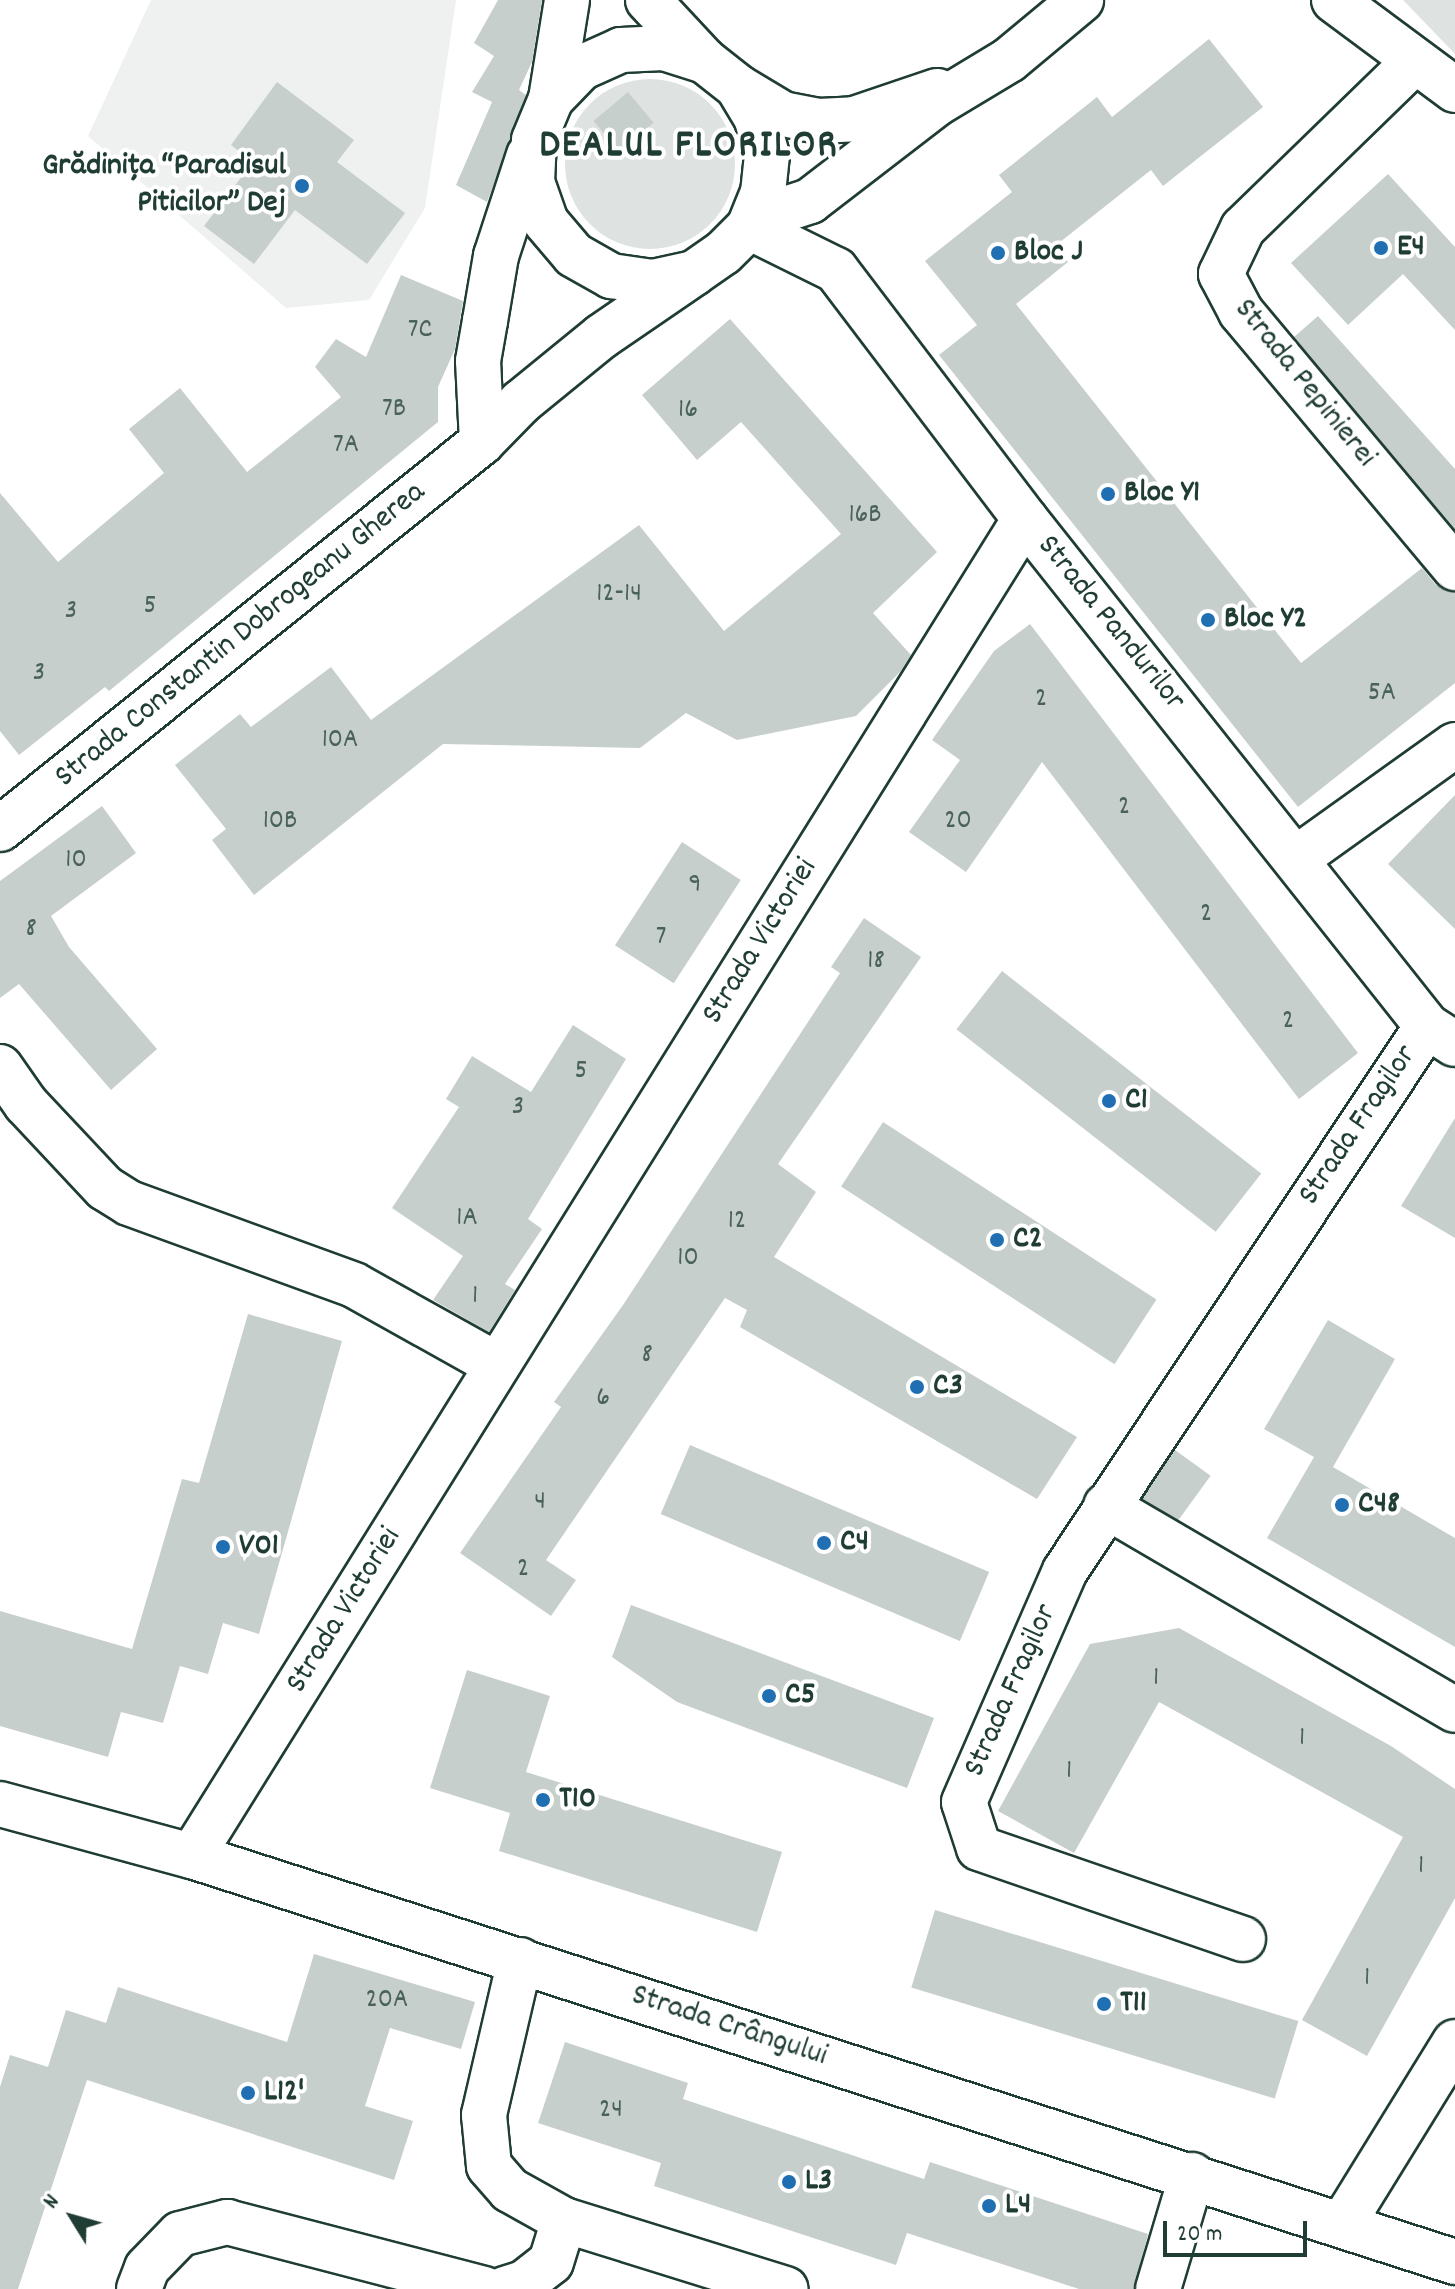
<!DOCTYPE html>
<html>
<head>
<meta charset="utf-8">
<style>
  body { margin:0 }
  #map { position:relative; width:1455px; height:2289px; overflow:hidden; background:#fff; font-family:Dekko,sans-serif }
  div>[style] { position:absolute }
  [style*='--x'] { left:calc(var(--x)*1px); top:calc(var(--y)*1px); width:calc(var(--w)*1px); rotate:calc(var(--a)*1deg) }
  .built>* { inset:0; background:#eef1f0 }
  .green>* { inset:0; background:#dee3e2 }
  .round { border-radius:50% }
  .building>* { inset:0; background:#c7cfcc; transform-origin:0 0 }
  .roads { filter:drop-shadow(2px 0 #1f3d34) drop-shadow(-2px 0 #1f3d34) drop-shadow(0 2px #1f3d34) drop-shadow(0 -2px #1f3d34) }
  .minor>* { height:44px; margin:-22px; padding:0 22px; transform-origin:22px; border-radius:22px; background:#fff }
  .secondary>* { height:44px; margin:-22px; padding:0 22px; transform-origin:22px; border-radius:22px; background:#fff }
  .dots>* { width:22px; height:22px; translate:-50% -50%; box-sizing:border-box; border:4px solid #fff; border-radius:50% }
  span { translate:-50% -50%; white-space:nowrap; text-align:center; line-height:1.15; -webkit-text-stroke:8px #fff; paint-order:stroke }
  .number-label { font-size:28px; color:#49625a }
  .number-label span { -webkit-text-stroke-width:0 }
  .poi-label { font-size:32px; color:#1f3d34; font-weight:700 }
  .right { translate:-100% -50%; text-align:right }
  .left { translate:0 -50%; text-align:left }
  .street-label { font-size:32px; color:#1f3d34 }
  .district-label { font-size:40px; color:#1f3d34; font-weight:700; letter-spacing:2px }
  .north { position:absolute; left:32px; top:2177px; width:80px; height:80px; -webkit-text-stroke:6px #fff; paint-order:stroke; rotate:307deg; font-size:22px; font-weight:700; line-height:32px; text-align:center; color:#1f3d34 }
  .north::after { content:''; display:block; margin:auto; width:28px; height:36px; background:#1f3d34; clip-path:polygon(50% 0,100% 100%,50% 72%,0 100%) }
  .scale { position:absolute; left:1163px; top:2221px; width:144px; height:36px; box-sizing:border-box; border:4px solid #1f3d34; border-top:0; padding-left:10px; font-size:24px; line-height:28px; white-space:nowrap; color:#1f3d34; -webkit-text-stroke:6px #fff; paint-order:stroke }
</style>
</head>
<body>
<div id="map">
  <div class="built">
    <i style="clip-path:polygon(151px 0,456px 0,425px 208px,369px 300px,286px 308px,88px 136px)"></i>
  </div>
  <div class="green">
    <i style="clip-path:polygon(1403px 0,1455px 0,1455px 54px)"></i>
    <i class="round" style="left:565px;top:79px;width:170px;height:170px"></i>
  </div>
  <div class="building">
    <i style="clip-path:polygon(498px 0,542px 0,532px 62px,519px 90px,526px 95px,487px 202px,456px 185px,492px 102px,472px 92px,494px 56px,474px 43px)"></i>
    <i style="clip-path:polygon(1209px 39px,1263px 107px,1163px 186px,1151px 170px,1055px 246px,1068px 262px,1016px 304px,1301px 663px,1422px 568px,1436px 585px,1455px 592px,1455px 683px,1298px 807px,939px 355px,977px 325px,925px 261px,1012px 192px,999px 175px,1097px 97px,1112px 117px)"></i>
    <i style="clip-path:polygon(277px 82px,354px 140px,337px 162px,405px 213px,367px 264px,295px 210px,254px 264px,204px 226px,253px 162px,231px 145px)"></i>
    <i style="left:628px;top:92px;width:40px;height:45px;rotate:50deg"></i>
    <i style="clip-path:polygon(1388px 174px,1455px 247px,1455px 330px,1403px 274px,1348px 325px,1291px 263px)"></i>
    <i style="clip-path:polygon(401px 275px,463px 301px,455px 349px,438px 387px,438px 422px,109px 691px,105px 687px,19px 755px,0 731px,0 493px,58px 562px,164px 473px,129px 429px,180px 388px,247px 472px,341px 397px,315px 367px,336px 339px,366px 357px)"></i>
    <i style="clip-path:polygon(1318px 316px,1455px 469px,1455px 529px,1294px 337px)"></i>
    <i style="clip-path:polygon(730px 319px,937px 552px,873px 613px,911px 655px,900px 672px,856px 716px,737px 740px,686px 713px,640px 748px,443px 744px,254px 895px,212px 840px,226px 829px,175px 765px,240px 714px,251px 727px,331px 667px,371px 720px,639px 525px,724px 631px,841px 534px,741px 422px,697px 460px,642px 395px)"></i>
    <i style="clip-path:polygon(1030px 624px,1358px 1053px,1299px 1099px,1042px 762px,966px 872px,909px 832px,960px 760px,932px 740px,994px 651px)"></i>
    <i style="clip-path:polygon(1455px 795px,1455px 929px,1388px 864px)"></i>
    <i style="clip-path:polygon(102px 806px,136px 853px,51px 916px,69px 947px,157px 1049px,111px 1090px,19px 984px,0 998px,0 881px)"></i>
    <i style="left:682px;top:842px;width:70px;height:123px;rotate:33deg"></i>
    <i style="clip-path:polygon(864px 918px,921px 957px,778px 1164px,816px 1192px,774px 1257px,1077px 1437px,1037px 1499px,740px 1327px,747px 1310px,725px 1298px,546px 1560px,576px 1580px,551px 1616px,460px 1553px,561px 1407px,554px 1402px,623px 1305px,840px 973px,831px 967px)"></i>
    <i style="left:1002px;top:971px;width:329px;height:74px;rotate:38deg"></i>
    <i style="clip-path:polygon(573px 1025px,626px 1059px,528px 1219px,542px 1229px,505px 1284px,515px 1290px,489px 1332px,433px 1300px,463px 1256px,392px 1208px,459px 1107px,446px 1099px,472px 1056px,531px 1092px)"></i>
    <i style="clip-path:polygon(1455px 1118px,1455px 1238px,1401px 1206px)"></i>
    <i style="left:883px;top:1122px;width:326px;height:77px;rotate:33deg"></i>
    <i style="clip-path:polygon(248px 1314px,342px 1341px,259px 1634px,223px 1623px,208px 1674px,180px 1666px,163px 1723px,121px 1712px,108px 1757px,0 1726px,0 1611px,132px 1649px,182px 1479px,199px 1483px)"></i>
    <i style="clip-path:polygon(1328px 1320px,1395px 1359px,1333px 1467px,1455px 1538px,1455px 1647px,1267px 1538px,1314px 1457px,1264px 1429px)"></i>
    <i style="left:690px;top:1445px;width:325px;height:75px;rotate:23deg"></i>
    <i style="left:1175px;top:1450px;width:44px;height:59px;rotate:36deg"></i>
    <i style="clip-path:polygon(631px 1605px,934px 1718px,907px 1788px,677px 1702px,612px 1657px)"></i>
    <i style="clip-path:polygon(1179px 1628px,1391px 1746px,1455px 1789px,1455px 1898px,1367px 2056px,1302px 2020px,1403px 1837px,1159px 1702px,1074px 1853px,998px 1811px,1090px 1644px)"></i>
    <i style="clip-path:polygon(467px 1670px,550px 1696px,526px 1772px,782px 1852px,757px 1932px,499px 1851px,510px 1813px,430px 1788px)"></i>
    <i style="left:935px;top:1910px;width:380px;height:81px;rotate:17deg"></i>
    <i style="clip-path:polygon(314px 1954px,475px 2002px,461px 2049px,390px 2028px,365px 2106px,413px 2121px,394px 2180px,87px 2080px,18px 2289px,0 2289px,0 2087px,10px 2055px,48px 2067px,66px 2010px,106px 2023px,118px 1987px,287px 2042px)"></i>
    <i style="clip-path:polygon(565px 2042px,688px 2083px,683px 2099px,924px 2179px,930px 2162px,1148px 2234px,1134px 2289px,1079px 2289px,907px 2233px,896px 2265px,654px 2186px,661px 2163px,538px 2123px)"></i>
  </div>
  <div class="roads">
    <div class="minor">
      <i style="--x:648;--y:0;--w:81;--a:47"></i>
      <i style="--x:1334;--y:0;--w:151;--a:36.6"></i>
      <i style="--x:1415;--y:61;--w:240;--a:135.8"></i>
      <i style="--x:1243;--y:228;--w:51;--a:115.6"></i>
      <i style="--x:1221;--y:274;--w:43;--a:62.2"></i>
      <i style="--x:1241;--y:312;--w:334;--a:50.1"></i>
      <i style="--x:738;--y:87;--w:52;--a:31"></i>
      <i style="--x:783;--y:114;--w:37;--a:11"></i>
      <i style="--x:819;--y:121;--w:35;--a:-3"></i>
      <i style="--x:854;--y:119;--w:88;--a:-18.6"></i>
      <i style="--x:551;--y:99;--w:100;--a:-80.8"></i>
      <i style="--x:755;--y:219;--w:58;--a:-18.1"></i>
      <i style="--x:810;--y:201;--w:159;--a:-37.6"></i>
      <i style="--x:936;--y:104;--w:85;--a:-31.1"></i>
      <i style="--x:1009;--y:60;--w:94;--a:-39.8"></i>
      <i style="--x:749;--y:227;--w:97;--a:26.3"></i>
      <i style="--x:836;--y:270;--w:313;--a:52.8"></i>
      <i style="--x:1025;--y:519;--w:647;--a:51.59"></i>
      <i style="--x:1427;--y:1026;--w:33;--a:33"></i>
      <i style="--x:482;--y:442;--w:81;--a:-92.8"></i>
      <i style="--x:478;--y:361;--w:41;--a:-80.1"></i>
      <i style="--x:485;--y:321;--w:66;--a:-80.4"></i>
      <i style="--x:496;--y:256;--w:106;--a:-71.9"></i>
      <i style="--x:0;--y:829;--w:618;--a:-38.76"></i>
      <i style="--x:482;--y:442;--w:56;--a:-45.7"></i>
      <i style="--x:521;--y:402;--w:104;--a:-39.2"></i>
      <i style="--x:602;--y:336;--w:112;--a:-34.4"></i>
      <i style="--x:694;--y:273;--w:35;--a:-35"></i>
      <i style="--x:723;--y:253;--w:37;--a:-45"></i>
      <i style="--x:749;--y:227;--w:37;--a:-68"></i>
      <i style="--x:763;--y:193;--w:38;--a:-84"></i>
      <i style="--x:767;--y:155;--w:37;--a:-106"></i>
      <i style="--x:757;--y:119;--w:37;--a:-121"></i>
      <i style="--x:738;--y:87;--w:42;--a:-141.8"></i>
      <i style="--x:705;--y:61;--w:43;--a:-162.4"></i>
      <i style="--x:664;--y:48;--w:43;--a:177.3"></i>
      <i style="--x:621;--y:50;--w:44;--a:155.8"></i>
      <i style="--x:581;--y:68;--w:43;--a:134.1"></i>
      <i style="--x:551;--y:99;--w:44;--a:112.5"></i>
      <i style="--x:534;--y:140;--w:42;--a:92.7"></i>
      <i style="--x:532;--y:182;--w:42;--a:70.7"></i>
      <i style="--x:546;--y:222;--w:43;--a:49.7"></i>
      <i style="--x:574;--y:255;--w:43;--a:29.6"></i>
      <i style="--x:611;--y:276;--w:42;--a:8.1"></i>
      <i style="--x:653;--y:282;--w:42;--a:-12.4"></i>
      <i style="--x:1297;--y:858;--w:194;--a:-35.6"></i>
      <i style="--x:0;--y:1067;--w:45;--a:54.9"></i>
      <i style="--x:26;--y:1104;--w:115;--a:46.8"></i>
      <i style="--x:105;--y:1188;--w:28;--a:32"></i>
      <i style="--x:129;--y:1203;--w:239;--a:20"></i>
      <i style="--x:354;--y:1285;--w:164;--a:29.2"></i>
      <i style="--x:1106;--y:1506;--w:404;--a:30.3"></i>
      <i style="--x:192;--y:1856;--w:1575;--a:-58.08"></i>
      <i style="--x:1243;--y:1939;--w:279;--a:-161"></i>
      <i style="--x:979;--y:1848;--w:48;--a:-108.1"></i>
      <i style="--x:964;--y:1802;--w:252;--a:-66.4"></i>
      <i style="--x:1065;--y:1571;--w:654;--a:-56.41"></i>
      <i style="--x:520;--y:1960;--w:159;--a:103.1"></i>
      <i style="--x:484;--y:2115;--w:51;--a:84.4"></i>
      <i style="--x:489;--y:2166;--w:32;--a:49"></i>
      <i style="--x:510;--y:2190;--w:62;--a:29.1"></i>
      <i style="--x:1342;--y:2225;--w:215;--a:-58.3"></i>
      <i style="--x:139;--y:2289;--w:22;--a:-69"></i>
      <i style="--x:147;--y:2268;--w:47;--a:-45.9"></i>
      <i style="--x:180;--y:2234;--w:49;--a:-14.3"></i>
      <i style="--x:227;--y:2222;--w:266;--a:14.6"></i>
      <i style="--x:505;--y:2289;--w:20;--a:-18"></i>
      <i style="--x:524;--y:2283;--w:34;--a:-38"></i>
      <i style="--x:551;--y:2262;--w:44;--a:-72.8"></i>
      <i style="--x:564;--y:2220;--w:232;--a:17.3"></i>
      <i style="--x:1158;--y:2289;--w:119;--a:-73.4"></i>
    </div>
    <div class="secondary">
      <i style="--x:0;--y:1804;--w:199;--a:15.2"></i>
      <i style="--x:192;--y:1856;--w:1327;--a:17.82"></i>
    </div>
  </div>
  <div class="dots">
    <i style="left:302px;top:186px;background:#1f6fb2"></i>
    <i style="left:1381px;top:248px;background:#1f6fb2"></i>
    <i style="left:998px;top:253px;background:#1f6fb2"></i>
    <i style="left:1108px;top:494px;background:#1f6fb2"></i>
    <i style="left:1208px;top:620px;background:#1f6fb2"></i>
    <i style="left:1109px;top:1101px;background:#1f6fb2"></i>
    <i style="left:997px;top:1240px;background:#1f6fb2"></i>
    <i style="left:917px;top:1387px;background:#1f6fb2"></i>
    <i style="left:1342px;top:1505px;background:#1f6fb2"></i>
    <i style="left:824px;top:1543px;background:#1f6fb2"></i>
    <i style="left:223px;top:1547px;background:#1f6fb2"></i>
    <i style="left:769px;top:1696px;background:#1f6fb2"></i>
    <i style="left:543px;top:1800px;background:#1f6fb2"></i>
    <i style="left:1104px;top:2004px;background:#1f6fb2"></i>
    <i style="left:248px;top:2093px;background:#1f6fb2"></i>
    <i style="left:789px;top:2182px;background:#1f6fb2"></i>
    <i style="left:989px;top:2206px;background:#1f6fb2"></i>
  </div>
  <div class="number-label">
    <span style="left:420px;top:331px">7C</span>
    <span style="left:394px;top:410px">7B</span>
    <span style="left:688px;top:411px">16</span>
    <span style="left:346px;top:446px">7A</span>
    <span style="left:865px;top:516px">16B</span>
    <span style="left:619px;top:595px">12-14</span>
    <span style="left:150px;top:607px">5</span>
    <span style="left:71px;top:612px">3</span>
    <span style="left:39px;top:674px">3</span>
    <span style="left:1382px;top:694px">5A</span>
    <span style="left:1041px;top:700px">2</span>
    <span style="left:340px;top:741px">10A</span>
    <span style="left:1124px;top:808px">2</span>
    <span style="left:280px;top:822px">10B</span>
    <span style="left:958px;top:822px">20</span>
    <span style="left:76px;top:861px">10</span>
    <span style="left:695px;top:886px">9</span>
    <span style="left:1206px;top:915px">2</span>
    <span style="left:31px;top:930px">8</span>
    <span style="left:661px;top:938px">7</span>
    <span style="left:876px;top:962px">18</span>
    <span style="left:1288px;top:1022px">2</span>
    <span style="left:581px;top:1072px">5</span>
    <span style="left:518px;top:1108px">3</span>
    <span style="left:467px;top:1219px">1A</span>
    <span style="left:737px;top:1222px">12</span>
    <span style="left:688px;top:1259px">10</span>
    <span style="left:475px;top:1297px">1</span>
    <span style="left:647px;top:1356px">8</span>
    <span style="left:603px;top:1399px">6</span>
    <span style="left:540px;top:1503px">4</span>
    <span style="left:523px;top:1570px">2</span>
    <span style="left:1156px;top:1679px">1</span>
    <span style="left:1302px;top:1739px">1</span>
    <span style="left:1069px;top:1772px">1</span>
    <span style="left:1421px;top:1867px">1</span>
    <span style="left:1367px;top:1979px">1</span>
    <span style="left:387px;top:2001px">20A</span>
    <span style="left:611px;top:2111px">24</span>
  </div>
  <div class="poi-label">
    <span class="right" style="left:286px;top:186px">Grădinița “Paradisul<br>Piticilor” Dej</span>
    <span class="left" style="left:1397px;top:248px">E4</span>
    <span class="left" style="left:1014px;top:253px">Bloc J</span>
    <span class="left" style="left:1124px;top:494px">Bloc Y1</span>
    <span class="left" style="left:1224px;top:620px">Bloc Y2</span>
    <span class="left" style="left:1125px;top:1101px">C1</span>
    <span class="left" style="left:1013px;top:1240px">C2</span>
    <span class="left" style="left:933px;top:1387px">C3</span>
    <span class="left" style="left:1358px;top:1505px">C48</span>
    <span class="left" style="left:840px;top:1543px">C4</span>
    <span class="left" style="left:239px;top:1547px">V01</span>
    <span class="left" style="left:785px;top:1696px">C5</span>
    <span class="left" style="left:559px;top:1800px">T10</span>
    <span class="left" style="left:1120px;top:2004px">T11</span>
    <span class="left" style="left:264px;top:2093px">L12'</span>
    <span class="left" style="left:805px;top:2182px">L3</span>
    <span class="left" style="left:1005px;top:2206px">L4</span>
  </div>
  <div class="street-label">
    <span style="left:1304px;top:384px;rotate:51deg">Strada Pepinierei</span>
    <span style="left:1110px;top:624px;rotate:51deg">Strada Pandurilor</span>
    <span style="left:241px;top:636px;rotate:-39deg">Strada Constantin Dobrogeanu Gherea</span>
    <span style="left:761px;top:942px;rotate:-58deg">Strada Victoriei</span>
    <span style="left:1359px;top:1126px;rotate:-56deg">Strada Fragilor</span>
    <span style="left:345px;top:1611px;rotate:-58deg">Strada Victoriei</span>
    <span style="left:1012px;top:1691px;rotate:-66deg">Strada Fragilor</span>
    <span style="left:729px;top:2027px;rotate:18deg">Strada Crângului</span>
  </div>
  <div class="district-label">
    <span style="left:689px;top:148px">DEALUL FLORILOR</span>
  </div>
  <div class="north">N</div>
  <div class="scale">20 m</div>
</div>
</body>
</html>
